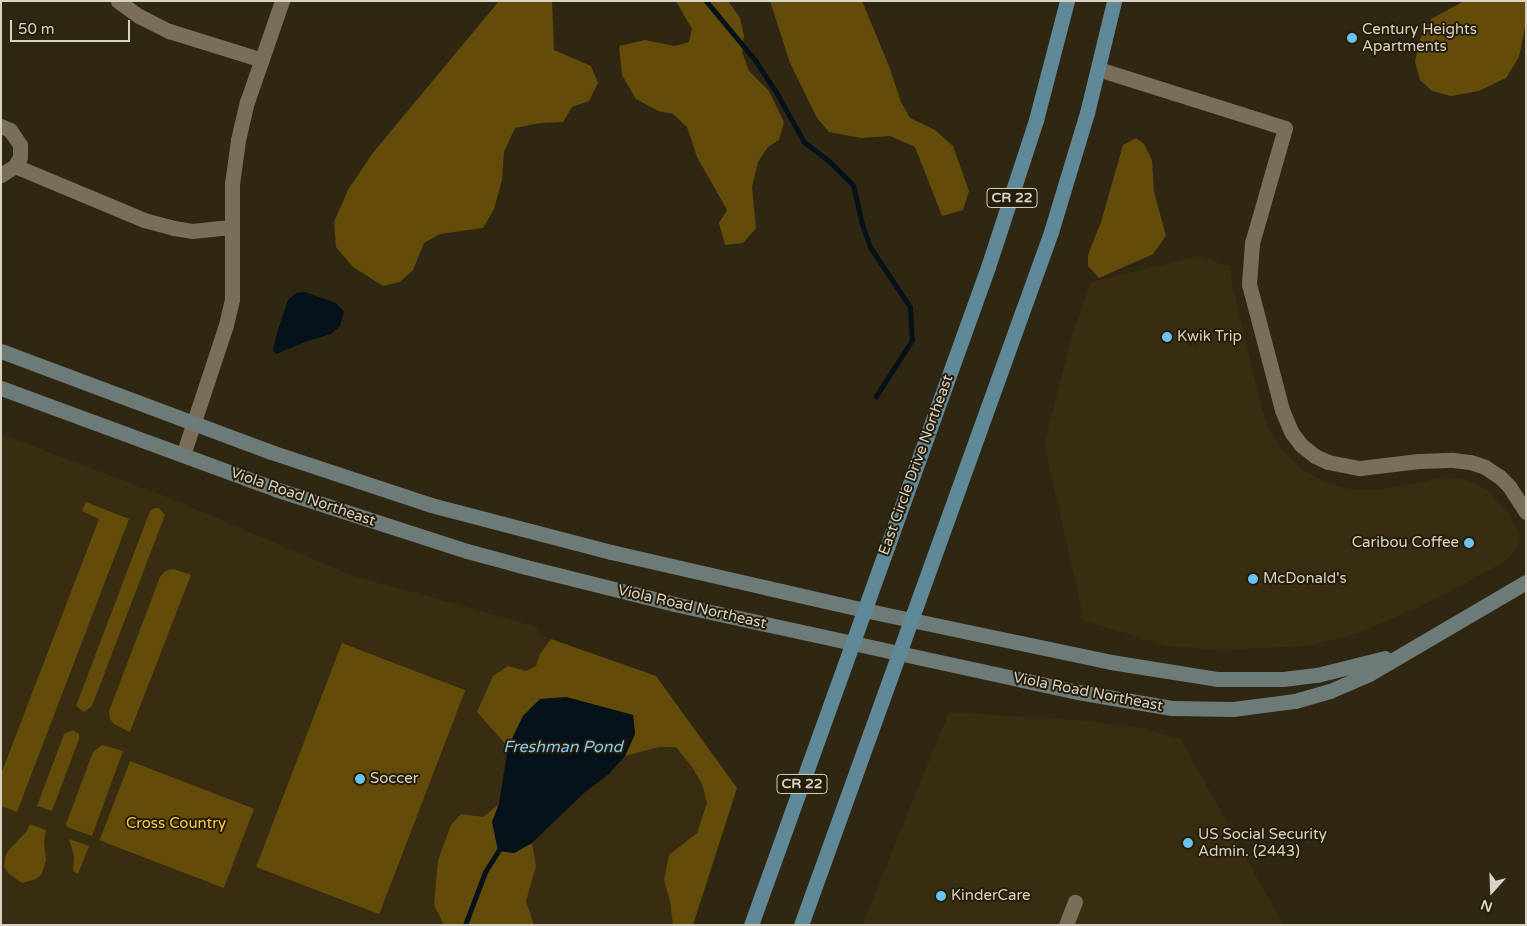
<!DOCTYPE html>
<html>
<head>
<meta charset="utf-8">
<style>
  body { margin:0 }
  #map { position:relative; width:1527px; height:926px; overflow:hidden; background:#302713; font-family:"Varela Round",sans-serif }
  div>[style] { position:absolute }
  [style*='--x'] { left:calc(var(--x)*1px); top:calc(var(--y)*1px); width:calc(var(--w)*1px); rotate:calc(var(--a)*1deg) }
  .built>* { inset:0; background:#382c11 }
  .green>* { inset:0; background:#634b0a; transform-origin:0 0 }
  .water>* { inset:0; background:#051219 }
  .stream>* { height:5px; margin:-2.5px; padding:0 2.5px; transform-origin:2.5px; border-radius:2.5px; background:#051219 }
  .street>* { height:15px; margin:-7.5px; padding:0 7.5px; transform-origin:7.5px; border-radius:7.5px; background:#796e58 }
  .secondary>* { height:15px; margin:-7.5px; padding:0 7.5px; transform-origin:7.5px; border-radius:7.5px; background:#6c7b78 }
  .primary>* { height:15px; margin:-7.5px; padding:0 7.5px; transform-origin:7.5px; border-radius:7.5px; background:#5f8898 }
  .dots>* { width:14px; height:14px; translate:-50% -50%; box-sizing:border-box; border:2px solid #261d09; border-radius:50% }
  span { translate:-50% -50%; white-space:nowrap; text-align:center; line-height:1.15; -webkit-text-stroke:4px #261d09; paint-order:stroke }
  .shield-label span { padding:1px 4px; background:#261d09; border:1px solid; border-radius:4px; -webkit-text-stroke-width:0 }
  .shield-label { font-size:14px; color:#d7d2c5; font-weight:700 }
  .poi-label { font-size:15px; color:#d7d2c5 }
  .left { translate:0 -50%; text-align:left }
  .right { translate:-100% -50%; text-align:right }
  .street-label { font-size:15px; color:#d7d2c5 }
  .park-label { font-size:15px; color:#feca4c }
  .water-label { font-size:16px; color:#82c8ef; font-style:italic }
  .frame { position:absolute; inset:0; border:2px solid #d7d2c5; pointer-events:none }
  .north { position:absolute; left:1467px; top:866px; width:50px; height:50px; -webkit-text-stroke:4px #261d09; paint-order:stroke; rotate:200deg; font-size:14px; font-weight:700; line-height:20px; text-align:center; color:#d7d2c5 }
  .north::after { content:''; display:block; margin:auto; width:18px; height:22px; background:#d7d2c5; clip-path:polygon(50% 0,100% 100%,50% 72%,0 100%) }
  .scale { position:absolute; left:10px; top:20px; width:120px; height:22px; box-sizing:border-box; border:2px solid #d7d2c5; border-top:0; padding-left:6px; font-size:15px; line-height:18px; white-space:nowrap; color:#d7d2c5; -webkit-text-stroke:4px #261d09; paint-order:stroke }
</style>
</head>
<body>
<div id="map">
  <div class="built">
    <i style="clip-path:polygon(1199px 256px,1230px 266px,1233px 288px,1261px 405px,1269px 430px,1282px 450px,1301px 469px,1329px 484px,1354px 490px,1379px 490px,1440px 478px,1461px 479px,1476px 484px,1490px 492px,1511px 517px,1521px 539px,1512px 554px,1502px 563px,1434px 600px,1356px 634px,1307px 646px,1221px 650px,1167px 646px,1084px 621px,1044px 444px,1073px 332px,1091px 282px)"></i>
    <i style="clip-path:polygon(1px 434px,167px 497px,351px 575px,535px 626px,540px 635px,656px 676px,737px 788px,693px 925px,1px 925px)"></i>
    <i style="clip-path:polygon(949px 712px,1088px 721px,1145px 729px,1181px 739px,1283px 925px,862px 925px)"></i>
  </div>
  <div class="green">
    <i style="clip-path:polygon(499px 1px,552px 1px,554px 50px,591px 66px,598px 83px,589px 101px,572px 107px,563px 122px,540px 123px,515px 128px,504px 152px,502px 180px,494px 209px,483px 228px,440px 234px,424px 243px,413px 270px,400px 282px,383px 286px,353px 267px,336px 247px,334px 222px,348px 190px,372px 154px)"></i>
    <i style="clip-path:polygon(676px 1px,728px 1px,740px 18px,744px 36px,742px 52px,749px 71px,769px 91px,784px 122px,779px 140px,768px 147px,758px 162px,752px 187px,756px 228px,743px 243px,725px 245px,719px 223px,727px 210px,697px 157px,687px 127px,673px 114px,658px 111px,636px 99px,622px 75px,619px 46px,645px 40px,674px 46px,689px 42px,692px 29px)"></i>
    <i style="clip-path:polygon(770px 1px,862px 1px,889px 66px,901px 102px,910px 118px,935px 130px,953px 146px,969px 191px,963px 210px,942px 216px,915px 147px,890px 136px,861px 138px,829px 132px,817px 118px,790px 63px)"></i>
    <i style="clip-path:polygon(1464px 1px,1525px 1px,1526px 22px,1519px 57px,1506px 78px,1479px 91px,1451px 96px,1432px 91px,1420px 80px,1415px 62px,1420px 39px,1431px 19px)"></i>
    <i style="clip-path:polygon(1136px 138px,1144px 144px,1152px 160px,1154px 192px,1166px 236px,1153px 254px,1099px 278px,1088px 266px,1088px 255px,1101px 222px,1123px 145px)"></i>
    <i style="clip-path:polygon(86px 502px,129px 519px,17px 812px,1px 806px,1px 774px,99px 519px,82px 511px)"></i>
    <i style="clip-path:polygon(154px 508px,159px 508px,165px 515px,92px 706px,84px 712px,76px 706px,150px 511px)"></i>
    <i style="clip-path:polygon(173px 569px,191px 575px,130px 732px,114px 724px,110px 719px,109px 711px,160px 577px,165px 571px)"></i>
    <i style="clip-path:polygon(551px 639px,656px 676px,737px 788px,693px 925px,673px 925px,670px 901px,664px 880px,669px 855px,697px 833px,707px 803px,702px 784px,692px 767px,676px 747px,659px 747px,625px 756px,635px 734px,633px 715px,566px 697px,523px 716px,508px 747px,477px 712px,493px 676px,508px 666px,526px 671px,536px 666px,540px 654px)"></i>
    <i style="left:342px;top:643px;width:132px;height:240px;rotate:21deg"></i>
    <i style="clip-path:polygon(73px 730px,79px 734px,79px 739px,52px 811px,37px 806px,64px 734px)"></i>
    <i style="clip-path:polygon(102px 745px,123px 751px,92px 836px,67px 827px,66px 824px,93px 752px)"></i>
    <i style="left:130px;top:761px;width:133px;height:85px;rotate:21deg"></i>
    <i style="clip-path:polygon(499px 804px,492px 822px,514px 853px,532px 843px,536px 866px,526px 901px,534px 925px,444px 925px,434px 905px,438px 860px,451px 825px,461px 814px,483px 817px)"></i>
    <i style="clip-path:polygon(30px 824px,46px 830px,44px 842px,46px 860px,42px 874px,36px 879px,22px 883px,9px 874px,4px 867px,5px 857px,8px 851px,26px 832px)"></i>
    <i style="clip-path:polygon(69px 839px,89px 846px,78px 874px,73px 871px,74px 856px)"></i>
  </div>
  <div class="water">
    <i style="clip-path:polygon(305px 292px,336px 303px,344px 312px,340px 326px,331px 334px,308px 341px,276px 354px,273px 350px,277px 333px,288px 300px,296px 293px)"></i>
    <i style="clip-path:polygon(566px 697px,633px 715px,635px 734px,625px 756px,609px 774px,584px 793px,532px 843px,514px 853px,498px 851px,492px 822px,499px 804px,508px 747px,523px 716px,540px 699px)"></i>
  </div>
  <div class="stream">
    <i style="--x:706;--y:1;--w:77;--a:50.3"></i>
    <i style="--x:755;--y:60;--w:38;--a:57"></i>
    <i style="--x:776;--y:92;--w:57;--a:60.8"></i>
    <i style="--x:804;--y:142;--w:31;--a:37"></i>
    <i style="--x:829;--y:161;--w:34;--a:45"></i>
    <i style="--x:853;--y:185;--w:37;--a:77"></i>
    <i style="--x:861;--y:221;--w:28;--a:71"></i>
    <i style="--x:870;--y:247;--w:72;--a:56.3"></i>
    <i style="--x:910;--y:307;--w:33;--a:87"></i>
    <i style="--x:912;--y:340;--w:67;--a:122.7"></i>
    <i style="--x:465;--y:925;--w:57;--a:-69.3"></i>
    <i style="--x:485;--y:872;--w:25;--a:-58"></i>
  </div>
  <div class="street">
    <i style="--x:118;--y:1;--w:26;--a:36"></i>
    <i style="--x:139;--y:16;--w:34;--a:27"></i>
    <i style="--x:169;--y:31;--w:97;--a:17.3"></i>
    <i style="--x:1098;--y:69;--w:196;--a:17.5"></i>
    <i style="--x:1285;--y:128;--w:120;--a:106"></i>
    <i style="--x:1252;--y:243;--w:41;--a:94.2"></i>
    <i style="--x:1249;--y:284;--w:130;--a:75.3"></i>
    <i style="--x:1282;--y:410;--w:25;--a:67"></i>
    <i style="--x:1292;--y:433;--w:15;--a:53"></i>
    <i style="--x:1301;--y:445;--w:18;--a:38"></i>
    <i style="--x:1315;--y:456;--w:14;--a:25"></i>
    <i style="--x:1328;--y:462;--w:33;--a:11"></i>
    <i style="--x:1360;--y:468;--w:59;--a:-6.8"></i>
    <i style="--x:1419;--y:461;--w:34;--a:-2"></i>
    <i style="--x:1453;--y:460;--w:17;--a:7"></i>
    <i style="--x:1470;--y:462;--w:16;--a:18"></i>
    <i style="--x:1485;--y:467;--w:18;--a:34"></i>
    <i style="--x:1500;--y:477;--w:13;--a:45"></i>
    <i style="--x:1509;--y:486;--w:31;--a:57"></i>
    <i style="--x:1;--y:126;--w:10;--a:24"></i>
    <i style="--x:10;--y:130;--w:18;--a:56"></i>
    <i style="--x:20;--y:145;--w:12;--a:90"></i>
    <i style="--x:20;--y:157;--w:10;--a:119"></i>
    <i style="--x:15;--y:166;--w:17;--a:147"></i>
    <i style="--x:15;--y:166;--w:140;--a:22.7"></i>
    <i style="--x:144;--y:220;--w:31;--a:15"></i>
    <i style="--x:174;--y:228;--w:18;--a:9"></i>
    <i style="--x:192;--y:231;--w:39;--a:-6"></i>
    <i style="--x:183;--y:455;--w:137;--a:-71.7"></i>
    <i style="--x:226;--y:325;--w:27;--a:-77"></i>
    <i style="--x:232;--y:299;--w:115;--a:-90"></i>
    <i style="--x:232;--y:184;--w:44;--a:-82.2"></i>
    <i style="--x:238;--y:140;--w:39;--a:-77"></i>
    <i style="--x:247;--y:102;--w:107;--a:-70.9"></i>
    <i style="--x:1066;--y:925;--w:25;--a:-69"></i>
  </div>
  <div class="secondary">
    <i style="--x:1;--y:351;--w:288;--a:20.5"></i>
    <i style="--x:271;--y:452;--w:169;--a:18.3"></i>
    <i style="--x:431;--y:505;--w:186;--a:14.6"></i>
    <i style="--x:611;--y:552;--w:260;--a:12.9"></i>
    <i style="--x:864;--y:610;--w:252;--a:11.9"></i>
    <i style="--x:1111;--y:662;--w:107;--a:9.1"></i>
    <i style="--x:1217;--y:679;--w:66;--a:0"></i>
    <i style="--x:1283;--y:679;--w:34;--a:-7"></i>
    <i style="--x:1317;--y:675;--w:70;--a:-14"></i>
    <i style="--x:1;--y:388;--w:292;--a:20.2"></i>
    <i style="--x:275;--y:489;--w:202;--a:17.9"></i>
    <i style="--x:467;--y:551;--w:61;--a:15.2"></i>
    <i style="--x:526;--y:567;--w:153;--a:14"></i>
    <i style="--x:674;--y:604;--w:413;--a:12.3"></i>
    <i style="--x:1078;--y:692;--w:95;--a:9.7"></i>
    <i style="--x:1172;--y:708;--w:61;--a:0.9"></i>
    <i style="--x:1233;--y:709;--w:63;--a:-7.4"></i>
    <i style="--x:1295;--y:701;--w:36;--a:-16"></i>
    <i style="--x:1330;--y:691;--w:43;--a:-23.6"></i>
    <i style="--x:1369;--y:674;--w:182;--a:-30.4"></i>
  </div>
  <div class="primary">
    <i style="--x:751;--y:925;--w:699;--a:-70.19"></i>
    <i style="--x:988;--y:267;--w:155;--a:-71.9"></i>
    <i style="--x:1036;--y:120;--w:123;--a:-75.4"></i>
    <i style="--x:801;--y:925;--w:737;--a:-70.16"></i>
    <i style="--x:1051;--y:232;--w:124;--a:-73.2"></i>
    <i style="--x:1087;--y:113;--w:115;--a:-76.4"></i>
  </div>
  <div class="dots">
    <i style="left:1352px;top:38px;background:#6bc3f2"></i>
    <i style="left:1167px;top:337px;background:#6bc3f2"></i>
    <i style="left:1469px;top:543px;background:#6bc3f2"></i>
    <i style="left:1253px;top:579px;background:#6bc3f2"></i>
    <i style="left:360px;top:779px;background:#6bc3f2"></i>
    <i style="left:1188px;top:843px;background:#6bc3f2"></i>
    <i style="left:941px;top:896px;background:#6bc3f2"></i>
  </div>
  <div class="shield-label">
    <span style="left:1012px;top:198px">CR 22</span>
    <span style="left:802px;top:784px">CR 22</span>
  </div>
  <div class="poi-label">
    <span class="left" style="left:1362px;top:38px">Century Heights<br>Apartments</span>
    <span class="left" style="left:1177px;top:337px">Kwik Trip</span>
    <span class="right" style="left:1459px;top:543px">Caribou Coffee</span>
    <span class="left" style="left:1263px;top:579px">McDonald's</span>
    <span class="left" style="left:370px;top:779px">Soccer</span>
    <span class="left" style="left:1198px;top:843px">US Social Security<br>Admin. (2443)</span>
    <span class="left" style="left:951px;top:896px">KinderCare</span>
  </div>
  <div class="street-label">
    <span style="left:916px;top:465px;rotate:-70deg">East Circle Drive Northeast</span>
    <span style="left:303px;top:497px;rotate:19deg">Viola Road Northeast</span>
    <span style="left:692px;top:607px;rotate:13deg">Viola Road Northeast</span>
    <span style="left:1088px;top:692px;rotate:11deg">Viola Road Northeast</span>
  </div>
  <div class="park-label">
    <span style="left:176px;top:824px">Cross Country</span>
  </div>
  <div class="water-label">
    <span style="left:563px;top:747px">Freshman Pond</span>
  </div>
  <div class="frame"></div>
  <div class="north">N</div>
  <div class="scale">50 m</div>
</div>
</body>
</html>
